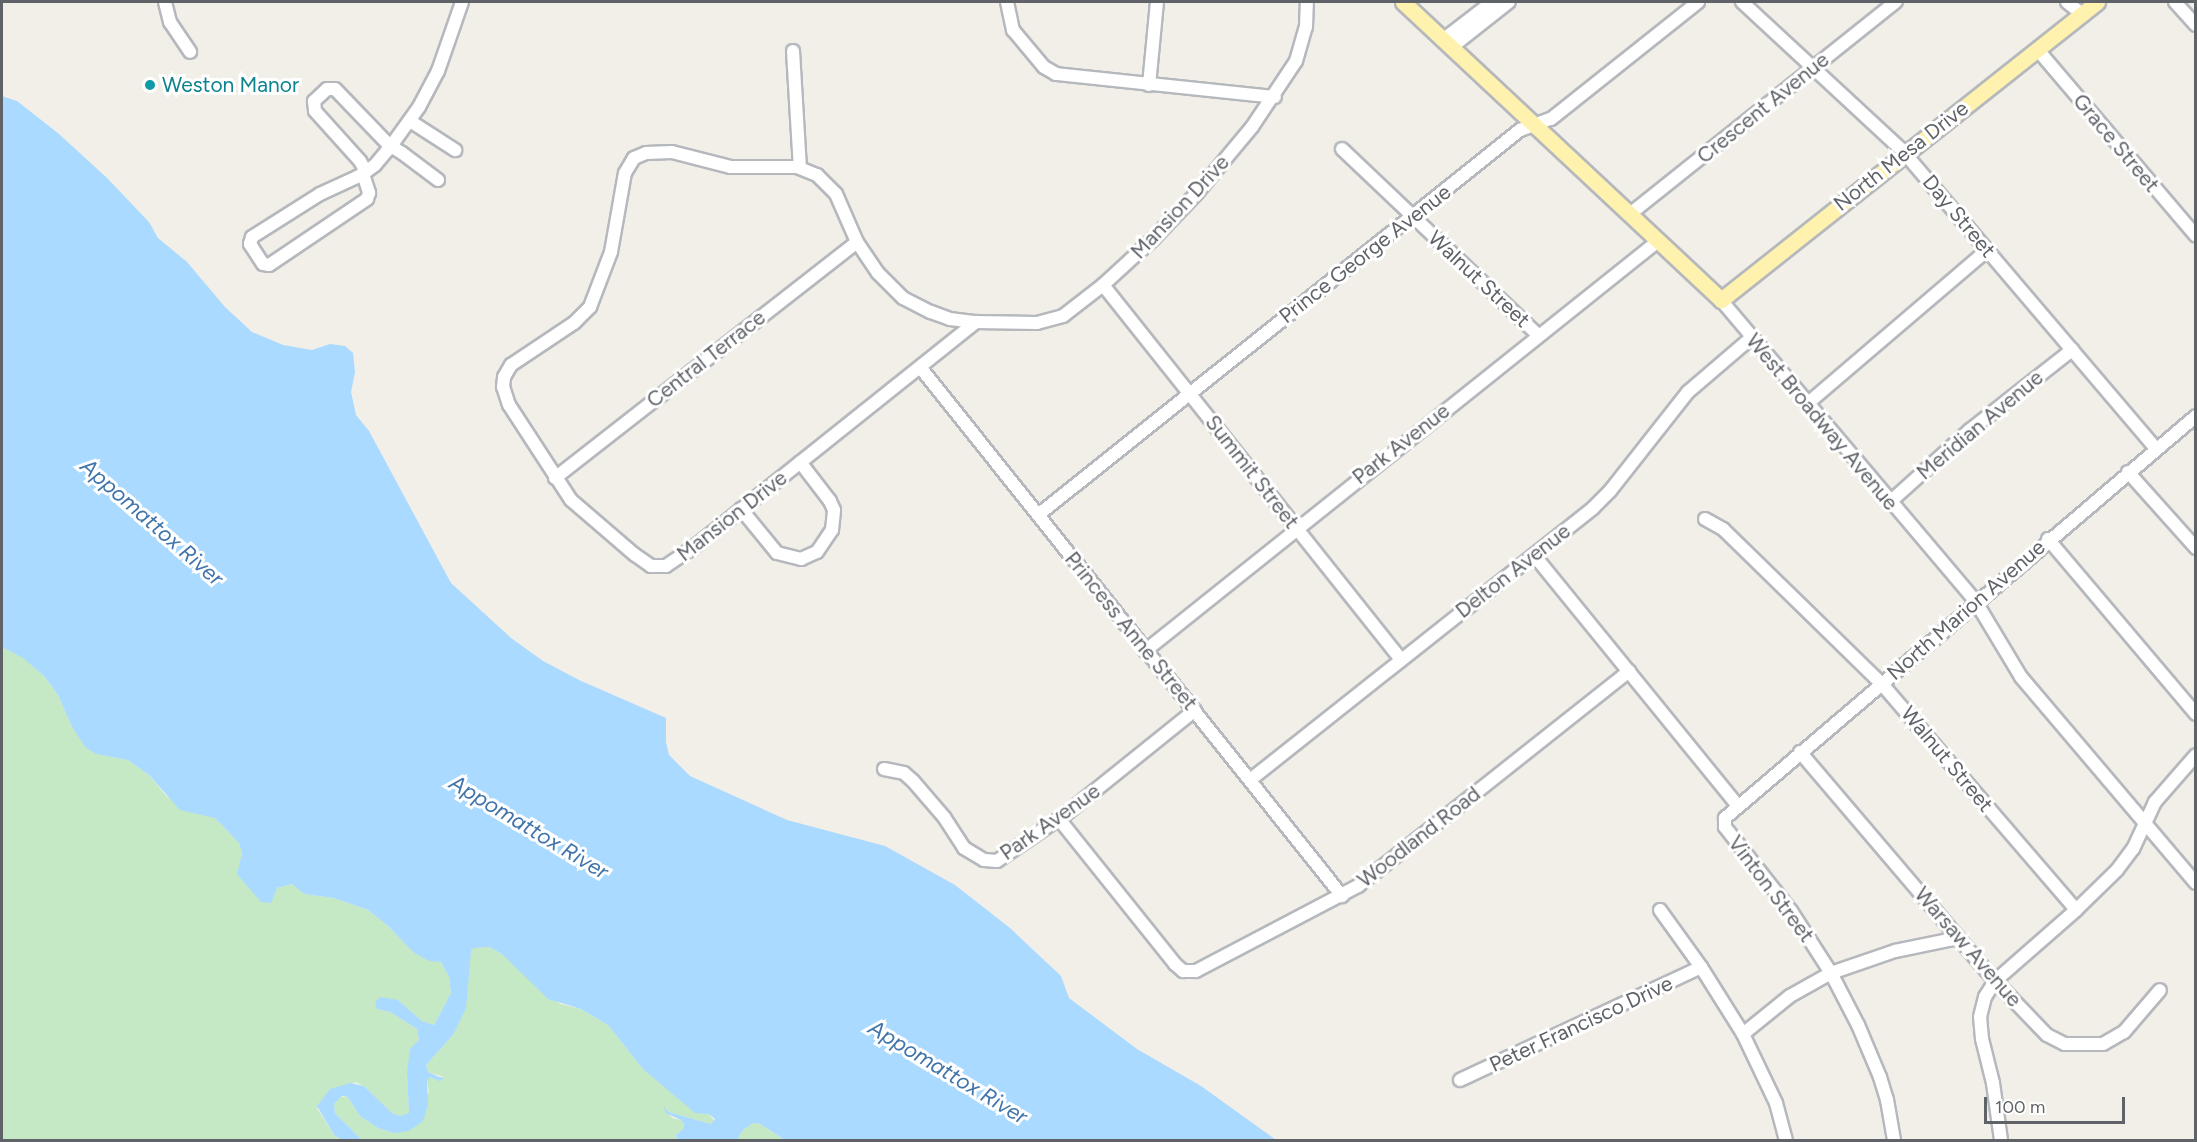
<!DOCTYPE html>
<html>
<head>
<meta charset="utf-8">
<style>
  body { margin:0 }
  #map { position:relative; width:2197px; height:1142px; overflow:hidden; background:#f1efe8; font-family:Figtree,sans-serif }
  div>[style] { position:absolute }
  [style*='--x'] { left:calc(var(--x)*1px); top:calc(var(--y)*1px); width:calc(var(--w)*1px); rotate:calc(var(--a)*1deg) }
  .green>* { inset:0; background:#c5e8c5 }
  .water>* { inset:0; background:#aadaff }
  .roads { filter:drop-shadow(2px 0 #b5b8bc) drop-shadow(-2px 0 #b5b8bc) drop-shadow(0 2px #b5b8bc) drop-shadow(0 -2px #b5b8bc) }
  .minor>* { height:12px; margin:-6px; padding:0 6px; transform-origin:6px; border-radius:6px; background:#fff }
  .major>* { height:15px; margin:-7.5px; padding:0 7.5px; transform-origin:7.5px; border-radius:7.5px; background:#fff2af }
  .dots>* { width:16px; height:16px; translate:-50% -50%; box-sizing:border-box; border:3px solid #fff; border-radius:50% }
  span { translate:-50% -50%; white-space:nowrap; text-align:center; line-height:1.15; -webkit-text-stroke:6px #fff; paint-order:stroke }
  .culture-label { font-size:21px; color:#0d838f }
  .left { translate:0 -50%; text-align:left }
  .street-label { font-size:21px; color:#5f6368 }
  .water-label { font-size:22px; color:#4174aa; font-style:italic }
  .frame { position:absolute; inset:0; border:3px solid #5f6368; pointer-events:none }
  .scale { position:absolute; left:1984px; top:1097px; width:141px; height:27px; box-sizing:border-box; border:3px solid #5f6368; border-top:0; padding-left:8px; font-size:18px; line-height:21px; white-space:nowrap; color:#5f6368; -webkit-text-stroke:4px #fff; paint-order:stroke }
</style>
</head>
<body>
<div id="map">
  <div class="green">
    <i style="clip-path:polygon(2px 647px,23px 657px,44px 676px,58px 695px,71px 725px,96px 754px,128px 760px,149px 775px,167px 797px,215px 818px,239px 843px,242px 853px,238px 874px,243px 879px,277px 888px,292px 884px,304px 894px,334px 898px,368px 910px,388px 926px,413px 952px,441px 962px,449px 977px,451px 993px,434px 1025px,422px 1021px,398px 1000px,377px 1009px,390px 1012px,417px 1029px,419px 1040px,407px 1073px,409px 1113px,400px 1116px,392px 1113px,364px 1086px,355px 1082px,317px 1108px,334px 1135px,342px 1140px,2px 1140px)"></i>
    <i style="clip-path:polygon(489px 947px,502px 954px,560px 1004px,581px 1009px,608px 1025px,643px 1069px,709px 1114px,715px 1122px,711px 1124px,669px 1112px,665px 1108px,672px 1118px,681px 1120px,684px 1124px,683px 1129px,676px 1135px,677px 1140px,362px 1140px,335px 1113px,334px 1104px,338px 1098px,347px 1096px,360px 1116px,378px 1128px,394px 1133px,429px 1092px,427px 1081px,430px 1077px,444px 1077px,428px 1072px,426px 1065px,453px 1035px,468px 983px,468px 961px,471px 951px,474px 948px)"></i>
    <i style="clip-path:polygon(753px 1123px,760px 1124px,785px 1140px,737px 1140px,743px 1130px)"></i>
  </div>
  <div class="water">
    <i style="clip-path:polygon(2px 96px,17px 101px,59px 134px,107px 178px,149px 222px,158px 238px,187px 262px,225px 307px,252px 332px,283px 345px,312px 350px,330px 344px,345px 346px,353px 353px,355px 372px,351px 392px,356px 415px,369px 431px,451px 583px,511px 638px,543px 661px,579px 680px,666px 718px,666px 742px,669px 755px,690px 776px,787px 820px,885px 846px,955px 885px,1010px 928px,1061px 976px,1069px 998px,1137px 1049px,1201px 1086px,1276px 1140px,785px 1140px,760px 1124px,753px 1123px,743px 1130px,737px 1140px,677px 1140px,676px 1135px,683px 1129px,684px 1124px,681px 1120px,666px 1113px,663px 1106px,669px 1112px,711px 1124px,715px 1119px,709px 1114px,695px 1113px,643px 1069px,608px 1025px,581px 1009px,548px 999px,502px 954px,489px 947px,474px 948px,471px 951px,466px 1008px,453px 1035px,426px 1065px,428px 1072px,444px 1079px,439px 1081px,430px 1077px,427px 1081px,428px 1105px,423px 1121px,409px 1131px,394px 1133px,378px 1128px,360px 1116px,347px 1096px,342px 1096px,334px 1104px,335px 1113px,362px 1140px,342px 1140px,334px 1135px,317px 1106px,330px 1089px,350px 1083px,364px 1086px,392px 1113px,400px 1116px,409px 1113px,407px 1073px,410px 1049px,419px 1040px,417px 1029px,390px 1012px,377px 1009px,375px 1002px,380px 997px,398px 1000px,422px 1021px,434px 1025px,451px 993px,449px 977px,441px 962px,429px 961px,413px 952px,388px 926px,368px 910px,334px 898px,304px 894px,292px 884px,277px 888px,271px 903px,261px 902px,237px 874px,242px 853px,239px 843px,215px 818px,180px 810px,149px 775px,128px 760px,96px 754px,85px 747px,71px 725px,58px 695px,44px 676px,23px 658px,2px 647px)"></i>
  </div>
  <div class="roads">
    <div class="minor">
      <i style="--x:165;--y:2;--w:21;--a:76"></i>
      <i style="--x:170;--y:22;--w:36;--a:56"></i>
      <i style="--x:1007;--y:2;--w:29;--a:78"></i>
      <i style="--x:1013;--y:30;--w:48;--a:50"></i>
      <i style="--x:1044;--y:67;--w:14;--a:30"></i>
      <i style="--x:1056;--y:74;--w:220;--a:6"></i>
      <i style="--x:1742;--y:2;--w:217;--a:42.8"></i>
      <i style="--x:1901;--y:149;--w:394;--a:49.6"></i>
      <i style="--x:2067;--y:2;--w:19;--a:39"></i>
      <i style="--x:2175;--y:2;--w:31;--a:48"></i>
      <i style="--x:1444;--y:39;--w:61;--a:-37.6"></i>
      <i style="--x:1453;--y:46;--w:71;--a:-38.2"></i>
      <i style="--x:2037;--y:49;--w:245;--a:49.6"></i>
      <i style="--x:793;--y:51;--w:117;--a:86.6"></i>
      <i style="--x:1149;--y:85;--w:83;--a:-84.5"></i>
      <i style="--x:410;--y:121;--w:54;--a:32.8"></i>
      <i style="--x:1342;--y:149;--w:270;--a:43.5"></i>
      <i style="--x:438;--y:180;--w:45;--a:-143.1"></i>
      <i style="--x:402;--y:153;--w:13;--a:-148"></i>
      <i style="--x:391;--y:146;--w:4;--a:-146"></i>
      <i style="--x:388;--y:144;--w:76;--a:-133.9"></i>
      <i style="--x:335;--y:89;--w:8;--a:180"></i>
      <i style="--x:327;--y:89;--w:18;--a:137"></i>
      <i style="--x:314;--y:101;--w:10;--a:84"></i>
      <i style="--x:315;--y:111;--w:67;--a:48"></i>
      <i style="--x:360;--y:161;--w:8;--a:60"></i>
      <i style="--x:364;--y:168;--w:6;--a:99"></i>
      <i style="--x:363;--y:174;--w:20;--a:72"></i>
      <i style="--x:369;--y:193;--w:6;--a:108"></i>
      <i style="--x:367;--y:199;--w:118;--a:146"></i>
      <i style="--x:269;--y:265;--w:6;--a:-171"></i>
      <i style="--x:263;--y:264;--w:24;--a:-123"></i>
      <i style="--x:250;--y:244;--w:7;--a:-74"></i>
      <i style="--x:252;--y:237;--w:80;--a:-32.3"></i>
      <i style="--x:320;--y:194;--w:41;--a:-24.7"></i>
      <i style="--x:357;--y:177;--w:7;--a:-27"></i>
      <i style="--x:363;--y:174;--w:15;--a:-37"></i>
      <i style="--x:375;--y:165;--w:25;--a:-50"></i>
      <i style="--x:391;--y:146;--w:48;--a:-54.3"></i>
      <i style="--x:419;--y:107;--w:41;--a:-62.2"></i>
      <i style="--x:438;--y:71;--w:73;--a:-70.8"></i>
      <i style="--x:1630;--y:214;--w:340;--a:-38.6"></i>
      <i style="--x:1103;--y:285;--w:479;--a:51.5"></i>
      <i style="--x:1721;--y:300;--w:395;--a:49.8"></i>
      <i style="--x:1976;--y:602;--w:87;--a:59"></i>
      <i style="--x:2021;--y:677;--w:270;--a:49.7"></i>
      <i style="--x:976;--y:322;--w:361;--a:141.4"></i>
      <i style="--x:694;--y:547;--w:34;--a:146"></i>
      <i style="--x:666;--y:566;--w:15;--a:180"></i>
      <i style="--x:651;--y:566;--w:19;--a:-145"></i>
      <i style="--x:635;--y:555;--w:84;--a:-139.3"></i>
      <i style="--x:571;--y:500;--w:113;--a:-123.1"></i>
      <i style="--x:509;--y:405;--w:19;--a:-108"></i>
      <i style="--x:503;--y:387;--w:10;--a:-84"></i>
      <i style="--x:504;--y:377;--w:14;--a:-60"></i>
      <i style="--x:511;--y:365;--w:76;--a:-33.7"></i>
      <i style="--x:574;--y:323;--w:23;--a:-45"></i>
      <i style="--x:590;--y:307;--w:59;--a:-69.1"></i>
      <i style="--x:611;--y:252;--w:80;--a:-80"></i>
      <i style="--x:625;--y:173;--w:17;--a:-59"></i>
      <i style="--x:634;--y:158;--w:13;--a:-23"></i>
      <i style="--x:646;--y:153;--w:26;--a:-2"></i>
      <i style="--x:672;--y:152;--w:61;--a:14.3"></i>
      <i style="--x:731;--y:167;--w:66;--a:0"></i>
      <i style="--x:797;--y:167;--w:22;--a:22"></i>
      <i style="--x:817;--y:175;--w:27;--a:45"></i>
      <i style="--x:836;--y:194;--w:52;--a:66.4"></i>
      <i style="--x:857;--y:242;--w:37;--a:56"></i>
      <i style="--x:878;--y:273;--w:35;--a:45"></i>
      <i style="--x:903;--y:298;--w:31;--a:27"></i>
      <i style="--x:931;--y:312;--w:20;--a:20"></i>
      <i style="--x:950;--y:319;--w:26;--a:7"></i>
      <i style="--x:976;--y:322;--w:61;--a:0.9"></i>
      <i style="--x:1037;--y:323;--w:27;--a:-15"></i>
      <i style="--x:1063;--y:316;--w:51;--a:-37.8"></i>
      <i style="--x:1103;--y:285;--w:68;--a:-42.6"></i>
      <i style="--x:1153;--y:239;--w:64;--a:-46.3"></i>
      <i style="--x:1197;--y:193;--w:86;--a:-50.2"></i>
      <i style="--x:1252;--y:127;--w:79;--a:-56.3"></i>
      <i style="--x:1296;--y:61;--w:35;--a:-74"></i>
      <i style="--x:1306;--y:27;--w:25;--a:-88"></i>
      <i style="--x:920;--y:367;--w:677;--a:51.42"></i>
      <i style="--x:1807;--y:404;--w:237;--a:-40.5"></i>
      <i style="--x:2128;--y:472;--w:102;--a:48.2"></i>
      <i style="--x:555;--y:478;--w:383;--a:-38"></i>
      <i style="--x:1890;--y:502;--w:108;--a:-42"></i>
      <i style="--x:1970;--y:430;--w:130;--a:-38.1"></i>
      <i style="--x:741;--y:509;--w:57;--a:50.7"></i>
      <i style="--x:777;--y:553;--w:25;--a:14"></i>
      <i style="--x:801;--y:559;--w:17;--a:-24"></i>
      <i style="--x:817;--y:552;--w:27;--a:-56"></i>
      <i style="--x:832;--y:530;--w:20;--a:-84"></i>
      <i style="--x:834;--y:510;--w:10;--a:-114"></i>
      <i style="--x:830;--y:501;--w:49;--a:-127.6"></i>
      <i style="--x:1038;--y:515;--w:617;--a:-38.62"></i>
      <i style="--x:1520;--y:130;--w:33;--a:-20"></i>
      <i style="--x:1551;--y:119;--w:188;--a:-38.5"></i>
      <i style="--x:1705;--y:519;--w:21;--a:29"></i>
      <i style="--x:1723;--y:529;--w:221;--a:44.3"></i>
      <i style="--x:1881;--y:683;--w:299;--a:49.3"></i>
      <i style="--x:2048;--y:539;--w:229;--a:49.8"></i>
      <i style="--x:1534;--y:555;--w:323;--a:50.9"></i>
      <i style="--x:1145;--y:651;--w:657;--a:-38.63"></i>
      <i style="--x:1800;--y:752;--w:301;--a:49.6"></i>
      <i style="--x:1995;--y:981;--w:75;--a:46.1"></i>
      <i style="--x:2047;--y:1035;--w:20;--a:27"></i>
      <i style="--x:2065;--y:1044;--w:38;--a:0"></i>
      <i style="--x:2103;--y:1044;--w:24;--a:-30"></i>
      <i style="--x:2124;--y:1032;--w:55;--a:-49.4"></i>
      <i style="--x:884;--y:769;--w:20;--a:11"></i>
      <i style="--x:904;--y:773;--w:12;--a:42"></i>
      <i style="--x:913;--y:781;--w:48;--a:49.3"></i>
      <i style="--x:944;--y:817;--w:37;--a:57"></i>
      <i style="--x:964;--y:848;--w:23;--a:31"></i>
      <i style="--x:984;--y:860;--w:13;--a:4"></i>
      <i style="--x:997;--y:861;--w:85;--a:-34.4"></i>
      <i style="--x:1067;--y:813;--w:164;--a:-38.8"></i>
      <i style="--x:1250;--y:780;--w:438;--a:-38.4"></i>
      <i style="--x:1593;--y:508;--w:24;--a:-45"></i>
      <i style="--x:1610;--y:491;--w:126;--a:-51.8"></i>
      <i style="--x:1688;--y:392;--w:83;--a:-40.6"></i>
      <i style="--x:1059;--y:819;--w:186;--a:51.3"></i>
      <i style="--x:1175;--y:964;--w:11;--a:41"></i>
      <i style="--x:1183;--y:971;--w:13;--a:0"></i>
      <i style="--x:1196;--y:971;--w:183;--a:-27.7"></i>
      <i style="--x:1358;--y:886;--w:346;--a:-38.4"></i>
      <i style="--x:1660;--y:910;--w:70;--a:54.3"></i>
      <i style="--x:1701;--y:967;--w:79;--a:57.9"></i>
      <i style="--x:1743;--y:1034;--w:76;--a:64.4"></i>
      <i style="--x:1776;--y:1103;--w:38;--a:75"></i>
      <i style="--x:1743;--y:1034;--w:60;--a:-39"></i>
      <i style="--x:1790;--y:996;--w:47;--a:-29.3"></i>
      <i style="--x:1831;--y:973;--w:68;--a:-19"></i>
      <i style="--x:1895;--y:951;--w:64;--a:-11.7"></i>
      <i style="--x:1460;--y:1080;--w:266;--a:-25.1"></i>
      <i style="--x:1894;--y:1140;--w:41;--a:-99.9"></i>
      <i style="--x:1887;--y:1100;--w:24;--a:-107"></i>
      <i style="--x:1880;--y:1077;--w:56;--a:-112.9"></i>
      <i style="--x:1858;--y:1025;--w:59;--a:-117.4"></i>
      <i style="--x:1831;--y:973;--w:74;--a:-122.8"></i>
      <i style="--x:1791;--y:911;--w:107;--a:-128.2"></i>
      <i style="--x:1725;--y:827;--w:9;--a:-90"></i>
      <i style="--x:1725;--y:818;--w:619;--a:-40.48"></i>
      <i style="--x:2001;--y:1140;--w:58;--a:-98"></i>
      <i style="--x:1993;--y:1083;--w:45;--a:-104"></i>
      <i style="--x:1982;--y:1039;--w:22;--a:-95"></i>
      <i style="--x:1980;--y:1017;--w:21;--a:-76"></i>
      <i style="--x:1985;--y:997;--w:19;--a:-58"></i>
      <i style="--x:1995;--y:981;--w:108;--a:-41.2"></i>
      <i style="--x:2076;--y:910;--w:57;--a:-44.3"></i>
      <i style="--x:2117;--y:870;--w:26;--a:-53"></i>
      <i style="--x:2133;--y:849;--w:52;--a:-64.9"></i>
      <i style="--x:2155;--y:802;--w:62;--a:-48.9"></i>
    </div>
    <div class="major">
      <i style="--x:1403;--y:2;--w:436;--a:43.1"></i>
      <i style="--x:1721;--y:300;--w:480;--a:-38.4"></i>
    </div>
  </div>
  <div class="dots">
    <i style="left:150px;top:85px;background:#0f9aa8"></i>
  </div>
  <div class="culture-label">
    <span class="left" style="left:162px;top:85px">Weston Manor</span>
  </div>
  <div class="street-label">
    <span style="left:1763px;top:108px;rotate:-39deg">Crescent Avenue</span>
    <span style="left:2116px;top:143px;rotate:50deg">Grace Street</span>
    <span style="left:1901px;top:156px;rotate:-38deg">North Mesa Drive</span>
    <span style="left:1180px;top:207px;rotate:-47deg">Mansion Drive</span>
    <span style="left:1959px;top:216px;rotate:50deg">Day Street</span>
    <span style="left:1365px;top:254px;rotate:-38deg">Prince George Avenue</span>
    <span style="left:1479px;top:279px;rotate:43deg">Walnut Street</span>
    <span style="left:706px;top:359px;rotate:-38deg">Central Terrace</span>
    <span style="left:1822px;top:422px;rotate:50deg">West Broadway Avenue</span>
    <span style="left:1980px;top:425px;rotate:-40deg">Meridian Avenue</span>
    <span style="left:1401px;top:444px;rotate:-38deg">Park Avenue</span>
    <span style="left:1252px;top:472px;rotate:52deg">Summit Street</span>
    <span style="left:732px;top:516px;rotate:-38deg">Mansion Drive</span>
    <span style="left:1513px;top:571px;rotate:-38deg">Delton Avenue</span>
    <span style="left:1966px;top:610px;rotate:-41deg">North Marion Avenue</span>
    <span style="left:1131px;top:631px;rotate:51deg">Princess Anne Street</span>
    <span style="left:1947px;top:759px;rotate:50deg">Walnut Street</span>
    <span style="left:1050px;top:822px;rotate:-35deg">Park Avenue</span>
    <span style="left:1419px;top:837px;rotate:-38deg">Woodland Road</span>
    <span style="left:1771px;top:889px;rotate:53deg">Vinton Street</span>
    <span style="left:1968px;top:947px;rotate:49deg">Warsaw Avenue</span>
    <span style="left:1581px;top:1024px;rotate:-25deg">Peter Francisco Drive</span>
  </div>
  <div class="water-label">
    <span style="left:152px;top:522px;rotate:41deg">Appomattox River</span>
    <span style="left:529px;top:827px;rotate:31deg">Appomattox River</span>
    <span style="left:948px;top:1072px;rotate:31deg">Appomattox River</span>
  </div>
  <div class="frame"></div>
  <div class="scale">100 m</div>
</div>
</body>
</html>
